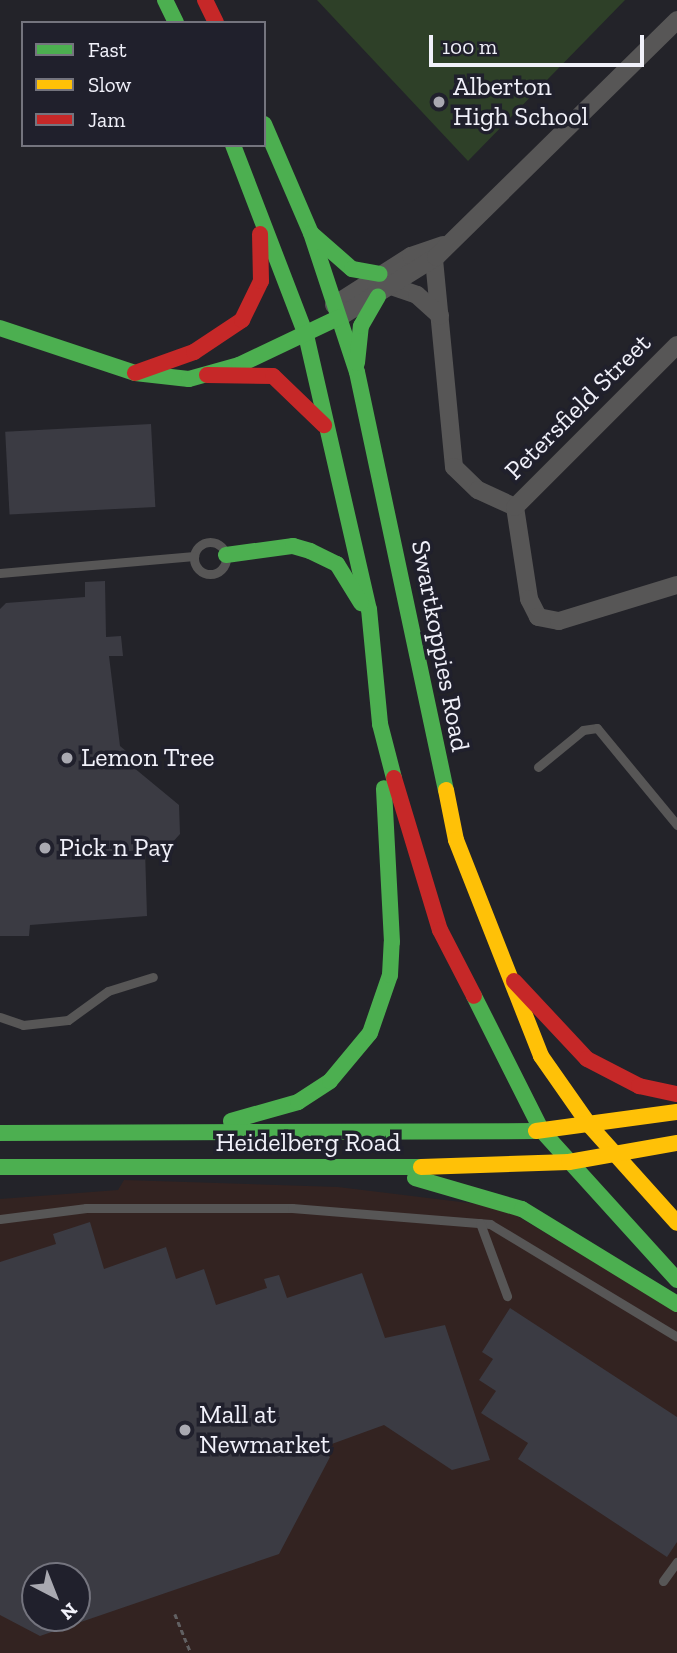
<!DOCTYPE html>
<html>
<head>
<meta charset="utf-8">
<style>
  body { margin:0 }
  #map { position:relative; width:677px; height:1653px; overflow:hidden; background:#232329; font-family:"Zilla Slab",serif }
  div>[style] { position:absolute }
  [style*='--x'] { left:calc(var(--x)*1px); top:calc(var(--y)*1px); width:calc(var(--w)*1px); rotate:calc(var(--a)*1deg) }
  .commercial>* { inset:0; background:#332321 }
  .green>* { inset:0; background:#2e4028 }
  .building>* { inset:0; background:#3b3b43; transform-origin:0 0 }
  .path>* { height:2.5px; margin-top:-1.25px; transform-origin:0; background:repeating-linear-gradient(90deg,#616062 0 5px,transparent 0 8.5px) }
  .lane>* { height:9px; margin:-4.5px; padding:0 4.5px; transform-origin:4.5px; border-radius:4.5px; background:#575656 }
  .lane>.ring { margin:-4.5px; padding:0; box-sizing:content-box; background:none; border:9px solid #575656; border-radius:50% }
  .street>* { height:18px; margin:-9px; padding:0 9px; transform-origin:9px; border-radius:9px; background:#575656 }
  .fast>* { height:16px; margin:-8px; padding:0 8px; transform-origin:8px; border-radius:8px; background:#4caf50 }
  .slow>* { height:16px; margin:-8px; padding:0 8px; transform-origin:8px; border-radius:8px; background:#ffc107 }
  .jam>* { height:16px; margin:-8px; padding:0 8px; transform-origin:8px; border-radius:8px; background:#c62828 }
  .dots>* { width:19px; height:19px; translate:-50% -50%; box-sizing:border-box; border:4px solid #20202c; border-radius:50% }
  span { translate:-50% -50%; white-space:nowrap; text-align:center; line-height:1.15; -webkit-text-stroke:7px #20202c; paint-order:stroke }
  .poi-label { font-size:26px; color:#f1f1fa }
  .left { translate:0 -50%; text-align:left }
  .street-label { font-size:26px; color:#f1f1fa }
  .legend { position:absolute; left:21px; top:21px; width:245px; height:126px; box-sizing:border-box; background:#20202c; border:2px solid #74747e; margin:0; padding:9px 12px; list-style:none; font-size:21px; color:#f1f1fa }
  .legend li { display:flex; align-items:center; gap:14px; height:35px }
  .legend b { width:35px; border:2px solid #74747e }
  .north { position:absolute; left:21px; top:1562px; width:70px; height:70px; box-sizing:border-box; background:#20202c; border:2px solid #74747e; border-radius:50%; rotate:138deg; font-size:19px; font-weight:700; line-height:28px; text-align:center; color:#f1f1fa }
  .north::after { content:''; display:block; margin:auto; width:24px; height:32px; background:#a9a9b1; clip-path:polygon(50% 0,100% 100%,50% 72%,0 100%) }
  .scale { position:absolute; left:429px; top:35px; width:215px; height:32px; box-sizing:border-box; border:4px solid #f1f1fa; border-top:0; padding-left:9px; font-size:21px; line-height:24px; white-space:nowrap; color:#f1f1fa; -webkit-text-stroke:5px #20202c; paint-order:stroke }
</style>
</head>
<body>
<div id="map">
  <div class="commercial">
    <i style="clip-path:polygon(evenodd,124px 1180px,338px 1187px,502px 1207px,677px 1312px,677px 1653px,0 1653px,0 1199px,118px 1190px,124px 1180px,35px 1576px,77px 1576px,77px 1618px,35px 1618px,35px 1576px)"></i>
  </div>
  <div class="green">
    <i style="clip-path:polygon(317px 0,625px 0,468px 161px)"></i>
  </div>
  <div class="building">
    <i style="left:151px;top:424px;width:83px;height:146px;rotate:87deg"></i>
    <i style="clip-path:polygon(105px 581px,106px 637px,121px 636px,123px 656px,109px 656px,120px 746px,138px 761px,133px 767px,179px 805px,180px 834px,162px 854px,145px 849px,147px 916px,30px 925px,29px 936px,0 936px,0 609px,6px 603px,85px 597px,85px 582px)"></i>
    <i style="clip-path:polygon(evenodd,90px 1222px,104px 1269px,166px 1247px,176px 1279px,204px 1269px,216px 1305px,267px 1288px,264px 1279px,279px 1275px,287px 1298px,362px 1273px,385px 1338px,445px 1325px,490px 1460px,452px 1470px,384px 1425px,318px 1449px,330px 1457px,279px 1554px,40px 1636px,0 1615px,0 1262px,56px 1244px,53px 1234px,90px 1222px,35px 1576px,77px 1576px,77px 1618px,35px 1618px,35px 1576px)"></i>
    <i style="clip-path:polygon(510px 1308px,677px 1417px,677px 1542px,667px 1557px,518px 1459px,528px 1443px,481px 1413px,496px 1391px,479px 1380px,493px 1359px,482px 1352px)"></i>
  </div>
  <div class="path">
    <i style="--x:175;--y:1614;--w:42;--a:67.7"></i>
  </div>
  <div class="lane">
    <i class="ring" style="left:194px;top:542px;width:23px;height:23px"></i>
    <i style="--x:0;--y:573;--w:195;--a:-5"></i>
    <i style="--x:538;--y:767;--w:58;--a:-39.4"></i>
    <i style="--x:583;--y:730;--w:14;--a:-8"></i>
    <i style="--x:597;--y:728;--w:126;--a:50.5"></i>
    <i style="--x:0;--y:1017;--w:24;--a:19"></i>
    <i style="--x:23;--y:1025;--w:45;--a:-6.3"></i>
    <i style="--x:68;--y:1020;--w:49;--a:-35.9"></i>
    <i style="--x:108;--y:991;--w:47;--a:-17.3"></i>
    <i style="--x:0;--y:1219;--w:87;--a:-7.3"></i>
    <i style="--x:86;--y:1208;--w:206;--a:0"></i>
    <i style="--x:292;--y:1208;--w:199;--a:4.6"></i>
    <i style="--x:490;--y:1224;--w:218;--a:31.1"></i>
    <i style="--x:480;--y:1223;--w:78;--a:69.7"></i>
    <i style="--x:663;--y:1581;--w:24;--a:-54"></i>
  </div>
  <div class="street">
    <i style="--x:433;--y:249;--w:219;--a:84.5"></i>
    <i style="--x:454;--y:467;--w:33;--a:44"></i>
    <i style="--x:478;--y:490;--w:41;--a:24.7"></i>
    <i style="--x:394;--y:287;--w:24;--a:19"></i>
    <i style="--x:417;--y:295;--w:31;--a:42"></i>
    <i style="--x:334;--y:305;--w:91;--a:-32.5"></i>
    <i style="--x:411;--y:256;--w:34;--a:-19"></i>
    <i style="--x:338;--y:318;--w:115;--a:-31.9"></i>
    <i style="--x:436;--y:257;--w:338;--a:-44.5"></i>
    <i style="--x:515;--y:507;--w:93;--a:81.3"></i>
    <i style="--x:529;--y:599;--w:20;--a:63"></i>
    <i style="--x:538;--y:617;--w:21;--a:11"></i>
    <i style="--x:559;--y:621;--w:123;--a:-17"></i>
    <i style="--x:515;--y:507;--w:229;--a:-45"></i>
  </div>
  <div class="fast">
    <i style="--x:165;--y:0;--w:25;--a:64"></i>
    <i style="--x:264;--y:124;--w:119;--a:66.7"></i>
    <i style="--x:311;--y:233;--w:146;--a:71.7"></i>
    <i style="--x:357;--y:372;--w:427;--a:78"></i>
    <i style="--x:233;--y:145;--w:204;--a:69"></i>
    <i style="--x:306;--y:335;--w:281;--a:77.1"></i>
    <i style="--x:369;--y:609;--w:116;--a:84.5"></i>
    <i style="--x:380;--y:724;--w:56;--a:75.5"></i>
    <i style="--x:312;--y:234;--w:53;--a:41.2"></i>
    <i style="--x:352;--y:269;--w:28;--a:10"></i>
    <i style="--x:0;--y:328;--w:142;--a:18.4"></i>
    <i style="--x:135;--y:373;--w:54;--a:6.3"></i>
    <i style="--x:189;--y:379;--w:52;--a:-15.6"></i>
    <i style="--x:239;--y:365;--w:110;--a:-25.4"></i>
    <i style="--x:357;--y:363;--w:37;--a:-84"></i>
    <i style="--x:361;--y:326;--w:34;--a:-60"></i>
    <i style="--x:226;--y:555;--w:68;--a:-7.7"></i>
    <i style="--x:293;--y:546;--w:18;--a:16"></i>
    <i style="--x:310;--y:551;--w:30;--a:26"></i>
    <i style="--x:337;--y:564;--w:46;--a:58.4"></i>
    <i style="--x:474;--y:996;--w:151;--a:63.3"></i>
    <i style="--x:542;--y:1131;--w:201;--a:47.8"></i>
    <i style="--x:231;--y:1121;--w:70;--a:-15.8"></i>
    <i style="--x:298;--y:1102;--w:38;--a:-33"></i>
    <i style="--x:330;--y:1081;--w:62;--a:-50.2"></i>
    <i style="--x:370;--y:1033;--w:61;--a:-71"></i>
    <i style="--x:390;--y:975;--w:33;--a:-87"></i>
    <i style="--x:392;--y:942;--w:154;--a:-93"></i>
    <i style="--x:0;--y:1133;--w:536;--a:-0.21"></i>
    <i style="--x:0;--y:1167;--w:421;--a:0"></i>
    <i style="--x:415;--y:1178;--w:111;--a:16.2"></i>
    <i style="--x:522;--y:1209;--w:182;--a:31.5"></i>
  </div>
  <div class="slow">
    <i style="--x:446;--y:790;--w:51;--a:78.7"></i>
    <i style="--x:456;--y:840;--w:232;--a:68.5"></i>
    <i style="--x:541;--y:1056;--w:85;--a:55"></i>
    <i style="--x:590;--y:1126;--w:130;--a:48.1"></i>
    <i style="--x:536;--y:1131;--w:142;--a:-7.7"></i>
    <i style="--x:421;--y:1167;--w:148;--a:-1.9"></i>
    <i style="--x:569;--y:1162;--w:110;--a:-10"></i>
  </div>
  <div class="jam">
    <i style="--x:205;--y:0;--w:25;--a:64"></i>
    <i style="--x:135;--y:373;--w:63;--a:-19.6"></i>
    <i style="--x:194;--y:352;--w:58;--a:-33.7"></i>
    <i style="--x:242;--y:320;--w:43;--a:-64"></i>
    <i style="--x:261;--y:281;--w:47;--a:-91.2"></i>
    <i style="--x:207;--y:375;--w:66;--a:0.9"></i>
    <i style="--x:273;--y:376;--w:71;--a:43.9"></i>
    <i style="--x:394;--y:778;--w:159;--a:73.2"></i>
    <i style="--x:440;--y:930;--w:74;--a:62.7"></i>
    <i style="--x:514;--y:981;--w:107;--a:46.9"></i>
    <i style="--x:587;--y:1059;--w:59;--a:27.4"></i>
    <i style="--x:639;--y:1086;--w:39;--a:12"></i>
  </div>
  <div class="dots">
    <i style="left:439px;top:102px;background:#a9a9b1"></i>
    <i style="left:67px;top:758px;background:#a9a9b1"></i>
    <i style="left:45px;top:848px;background:#a9a9b1"></i>
    <i style="left:185px;top:1430px;background:#a9a9b1"></i>
  </div>
  <div class="poi-label">
    <span class="left" style="left:453px;top:102px">Alberton<br>High School</span>
    <span class="left" style="left:81px;top:758px">Lemon Tree</span>
    <span class="left" style="left:59px;top:848px">Pick n Pay</span>
    <span class="left" style="left:199px;top:1430px">Mall at<br>Newmarket</span>
  </div>
  <div class="street-label">
    <span style="left:578px;top:407px;rotate:-45deg">Petersfield Street</span>
    <span style="left:440px;top:646px;rotate:79deg">Swartkoppies Road</span>
    <span style="left:308px;top:1143px">Heidelberg Road</span>
  </div>
  <ul class="legend">
  <li><b style="height:9px;background:#4caf50"></b>Fast</li>
  <li><b style="height:9px;background:#ffc107"></b>Slow</li>
  <li><b style="height:9px;background:#c62828"></b>Jam</li>
  </ul>
  <div class="north">N</div>
  <div class="scale">100 m</div>
</div>
</body>
</html>
